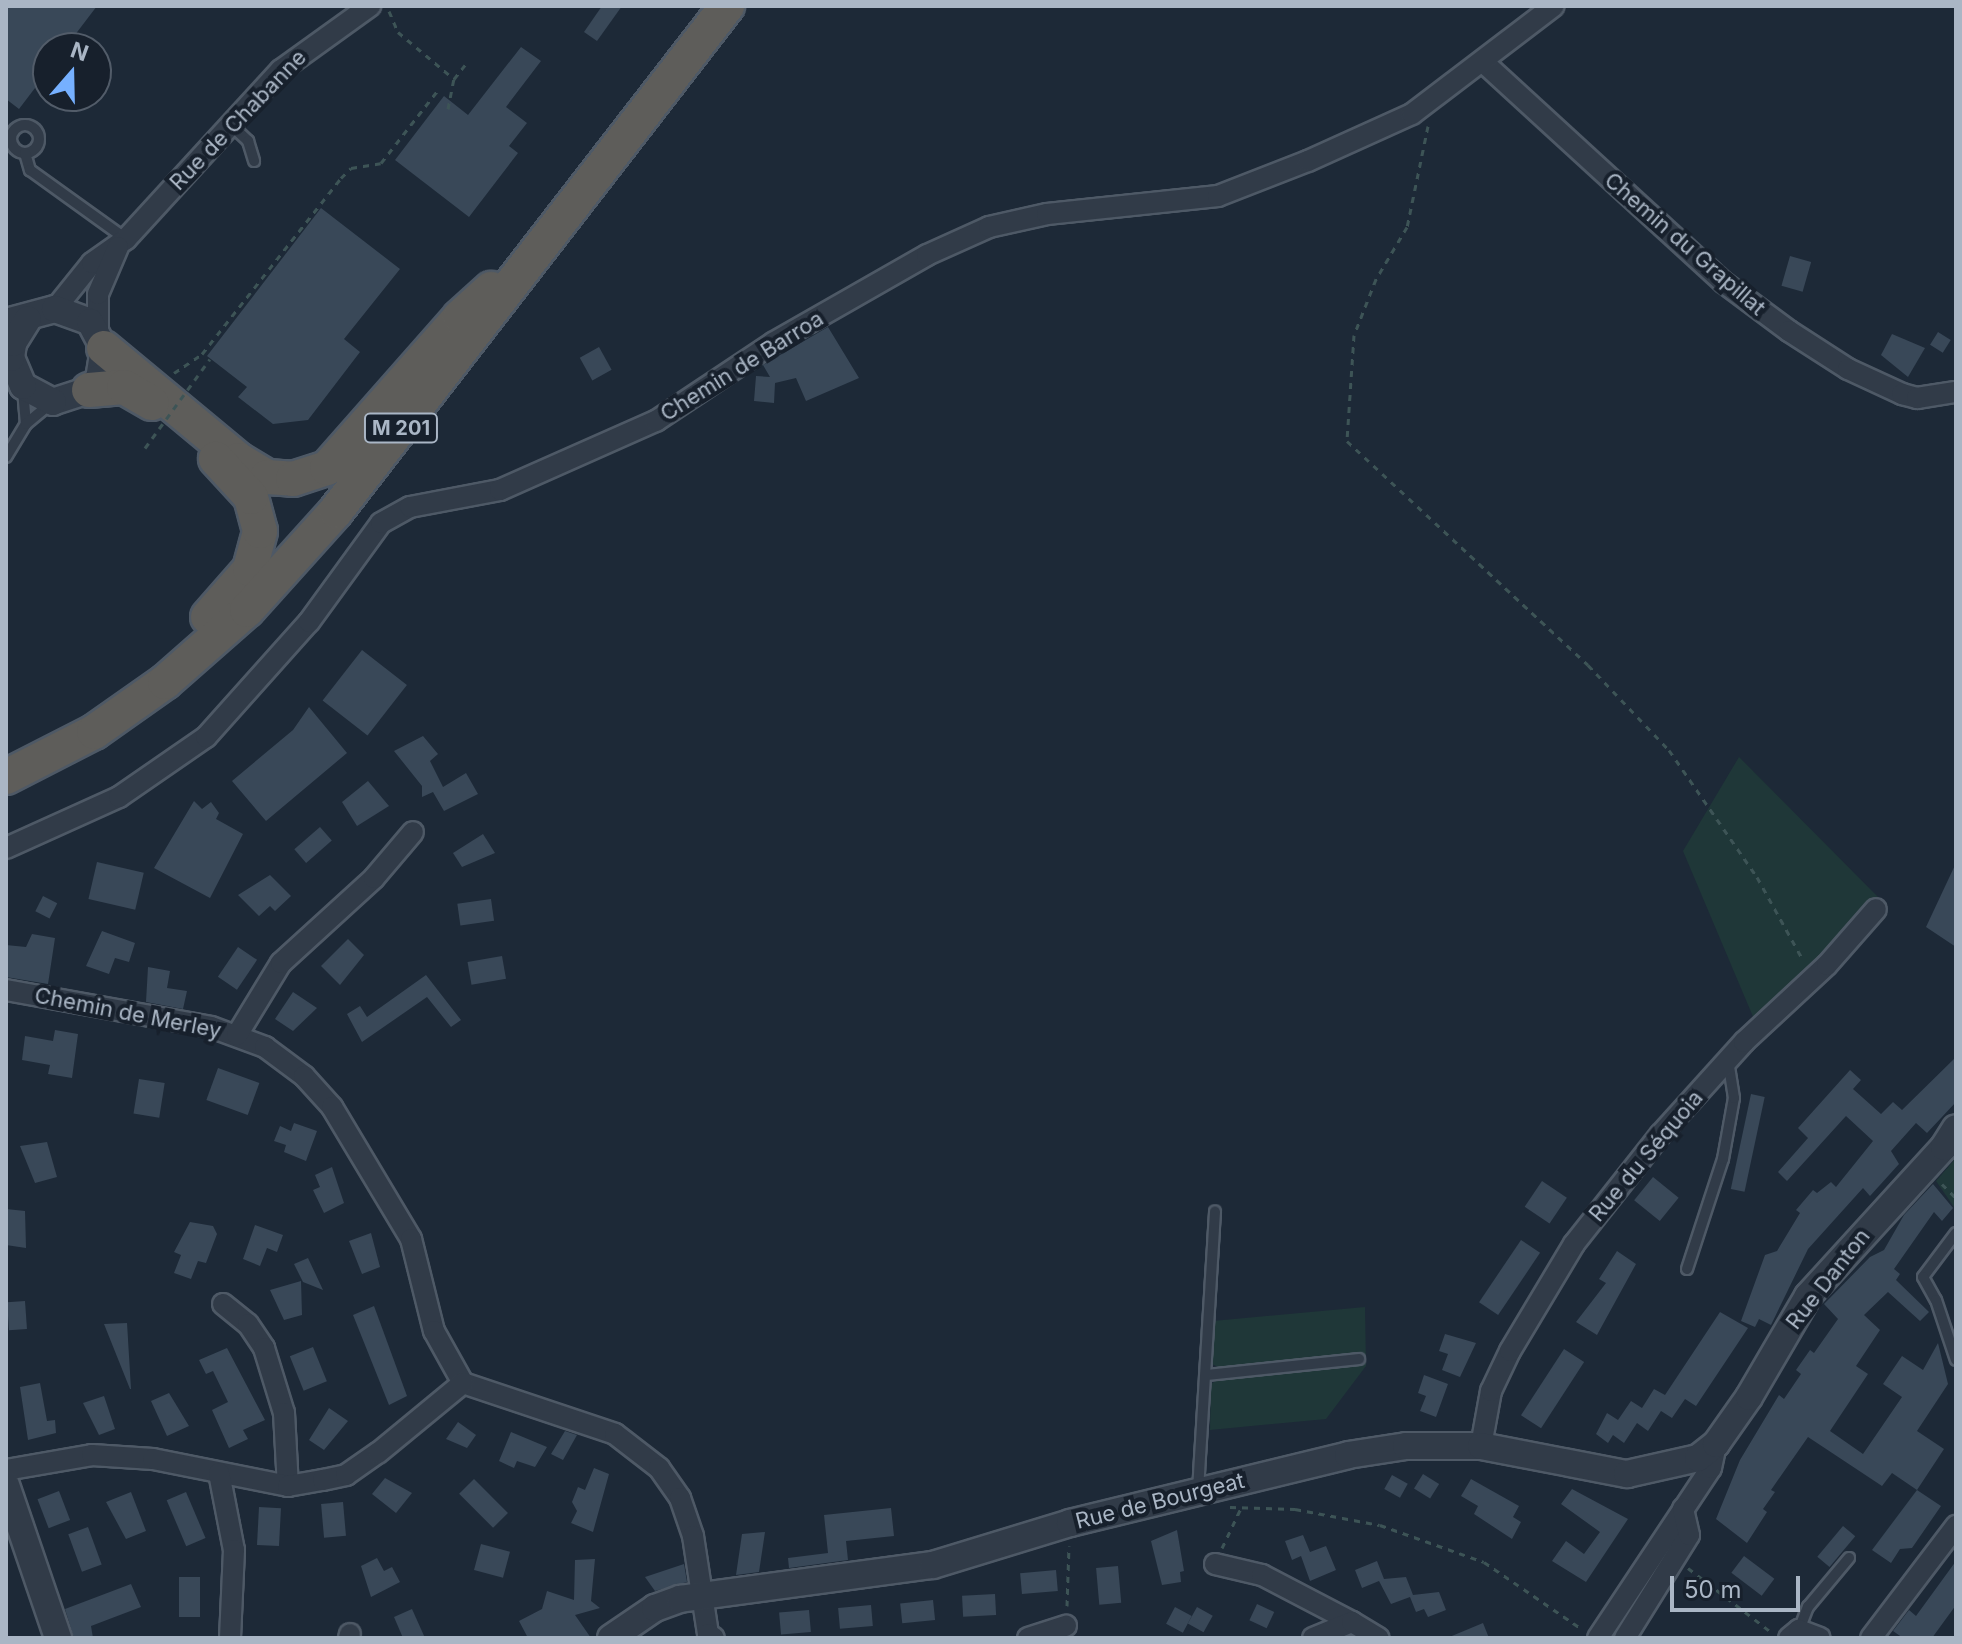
<!DOCTYPE html>
<html>
<head>
<meta charset="utf-8">
<style>
  body { margin:0 }
  #map { position:relative; width:1962px; height:1644px; overflow:hidden; background:#1d2937; font-family:Inter,sans-serif }
  div>[style] { position:absolute }
  [style*='--x'] { left:calc(var(--x)*1px); top:calc(var(--y)*1px); width:calc(var(--w)*1px); rotate:calc(var(--a)*1deg) }
  .green>* { inset:0; background:#1f3738 }
  .building>* { inset:0; background:#394858; transform-origin:0 0 }
  .path>* { height:3px; margin-top:-1.5px; transform-origin:0; background:repeating-linear-gradient(90deg,#3d5456 0 6px,transparent 0 12px) }
  .roads { filter:drop-shadow(2px 0 #4e5966) drop-shadow(-2px 0 #4e5966) drop-shadow(0 2px #4e5966) drop-shadow(0 -2px #4e5966) }
  .service>* { height:10px; margin:-5px; padding:0 5px; transform-origin:5px; border-radius:5px; background:#313b48 }
  .service>.ring { margin:-5px; padding:0; box-sizing:content-box; background:none; border:10px solid #313b48; border-radius:50% }
  .minor>* { height:20px; margin:-10px; padding:0 10px; transform-origin:10px; border-radius:10px; background:#313b48 }
  .tertiary>* { height:26px; margin:-13px; padding:0 13px; transform-origin:13px; border-radius:13px; background:#313b48 }
  .trunk>* { height:34px; margin:-17px; padding:0 17px; transform-origin:17px; border-radius:17px; background:#5e5d5a }
  .path-bridge>* { height:3px; margin-top:-1.5px; transform-origin:0; background:repeating-linear-gradient(90deg,#3d5456 0 6px,transparent 0 12px) }
  span { translate:-50% -50%; white-space:nowrap; text-align:center; line-height:1.15; -webkit-text-stroke:8px #17202c; paint-order:stroke }
  .shield-label span { padding:2px 6px; background:#17202c; border:2px solid; border-radius:6px; -webkit-text-stroke-width:0 }
  .shield-label { font-size:20px; color:#aab6c5; font-weight:700 }
  .street-label { font-size:22px; color:#aab6c5 }
  .frame { position:absolute; inset:0; border:8px solid #aab6c5; pointer-events:none }
  .north { position:absolute; left:32px; top:32px; width:80px; height:80px; box-sizing:border-box; background:#17202c; border:2px solid #525c69; border-radius:50%; rotate:20deg; font-size:22px; font-weight:700; line-height:32px; text-align:center; color:#aab6c5 }
  .north::after { content:''; display:block; margin:auto; width:28px; height:36px; background:#76b0ff; clip-path:polygon(50% 0,100% 100%,50% 72%,0 100%) }
  .scale { position:absolute; left:1670px; top:1576px; width:130px; height:36px; box-sizing:border-box; border:4px solid #aab6c5; border-top:0; padding-left:10px; font-size:24px; line-height:28px; white-space:nowrap; color:#aab6c5; -webkit-text-stroke:6px #17202c; paint-order:stroke }
</style>
</head>
<body>
<div id="map">
  <div class="green">
    <i style="clip-path:polygon(1739px 757px,1882px 901px,1815px 979px,1754px 1019px,1683px 851px)"></i>
    <i style="clip-path:polygon(1956px 1158px,1956px 1210px,1936px 1181px)"></i>
    <i style="clip-path:polygon(1365px 1307px,1366px 1366px,1326px 1419px,1210px 1430px,1211px 1384px,1220px 1378px,1220px 1368px,1212px 1364px,1213px 1321px)"></i>
  </div>
  <div class="building">
    <i style="clip-path:polygon(6px 6px,97px 6px,65px 48px,48px 48px,48px 71px,19px 109px,6px 99px)"></i>
    <i style="clip-path:polygon(602px 6px,622px 6px,597px 41px,584px 32px)"></i>
    <i style="clip-path:polygon(521px 47px,541px 61px,506px 107px,527px 123px,509px 146px,518px 153px,469px 217px,395px 160px,444px 96px,468px 115px)"></i>
    <i style="clip-path:polygon(321px 208px,400px 269px,344px 339px,360px 352px,308px 420px,273px 424px,238px 397px,247px 387px,207px 356px)"></i>
    <i style="left:1790px;top:256px;width:22px;height:31px;rotate:16deg"></i>
    <i style="clip-path:polygon(828px 327px,859px 378px,806px 401px,796px 378px,775px 383px,774px 403px,754px 401px,756px 376px,770px 377px,763px 365px)"></i>
    <i style="left:1938px;top:332px;width:15px;height:15px;rotate:32deg"></i>
    <i style="clip-path:polygon(1892px 334px,1925px 348px,1908px 377px,1881px 355px)"></i>
    <i style="left:599px;top:347px;width:26px;height:22px;rotate:61deg"></i>
    <i style="left:362px;top:650px;width:57px;height:64px;rotate:38deg"></i>
    <i style="clip-path:polygon(309px 707px,347px 753px,266px 821px,232px 781px,293px 730px)"></i>
    <i style="clip-path:polygon(423px 736px,438px 754px,430px 761px,443px 787px,466px 773px,478px 794px,444px 811px,433px 792px,422px 797px,422px 786px,394px 751px)"></i>
    <i style="clip-path:polygon(368px 781px,389px 806px,357px 826px,342px 802px)"></i>
    <i style="clip-path:polygon(194px 801px,202px 809px,211px 802px,219px 813px,216px 819px,243px 834px,210px 898px,154px 868px)"></i>
    <i style="left:320px;top:827px;width:18px;height:34px;rotate:49deg"></i>
    <i style="clip-path:polygon(483px 834px,495px 853px,462px 867px,453px 853px)"></i>
    <i style="left:97px;top:862px;width:48px;height:38px;rotate:13deg"></i>
    <i style="clip-path:polygon(1956px 863px,1956px 947px,1926px 927px)"></i>
    <i style="clip-path:polygon(270px 875px,291px 896px,275px 911px,270px 906px,259px 916px,238px 895px)"></i>
    <i style="left:43px;top:896px;width:16px;height:17px;rotate:27deg"></i>
    <i style="left:491px;top:899px;width:22px;height:34px;rotate:82deg"></i>
    <i style="clip-path:polygon(102px 931px,135px 943px,129px 962px,115px 958px,109px 974px,86px 966px)"></i>
    <i style="clip-path:polygon(32px 934px,55px 938px,48px 984px,6px 977px,6px 945px,26px 947px)"></i>
    <i style="clip-path:polygon(348px 939px,364px 955px,340px 985px,321px 966px)"></i>
    <i style="left:238px;top:947px;width:23px;height:36px;rotate:34deg"></i>
    <i style="left:502px;top:956px;width:23px;height:35px;rotate:80deg"></i>
    <i style="clip-path:polygon(148px 967px,170px 971px,167px 988px,187px 991px,183px 1009px,146px 1002px)"></i>
    <i style="clip-path:polygon(426px 975px,461px 1020px,451px 1027px,427px 997px,362px 1042px,347px 1014px,360px 1006px,367px 1017px)"></i>
    <i style="clip-path:polygon(293px 992px,317px 1008px,293px 1031px,275px 1019px)"></i>
    <i style="clip-path:polygon(55px 1030px,78px 1034px,72px 1078px,48px 1074px,50px 1065px,22px 1060px,25px 1036px,53px 1041px)"></i>
    <i style="clip-path:polygon(1956px 1057px,1956px 1102px,1927px 1133px,1916px 1123px,1891px 1151px,1899px 1164px,1870px 1196px,1863px 1188px,1808px 1249px,1771px 1325px,1759px 1319px,1755px 1327px,1741px 1321px,1765px 1255px,1777px 1251px,1800px 1213px,1796px 1210px,1813px 1190px,1817px 1193px,1831px 1182px,1836px 1187px,1873px 1141px,1846px 1116px,1787px 1181px,1778px 1172px,1808px 1138px,1798px 1128px,1850px 1070px,1861px 1080px,1853px 1089px,1881px 1114px,1893px 1102px,1902px 1110px)"></i>
    <i style="left:218px;top:1068px;width:44px;height:34px;rotate:20deg"></i>
    <i style="left:139px;top:1079px;width:26px;height:35px;rotate:9deg"></i>
    <i style="left:1751px;top:1094px;width:14px;height:97px;rotate:12deg"></i>
    <i style="clip-path:polygon(294px 1123px,317px 1131px,306px 1161px,284px 1152px,286px 1145px,274px 1141px,280px 1126px,291px 1131px)"></i>
    <i style="clip-path:polygon(47px 1142px,57px 1177px,35px 1183px,20px 1146px)"></i>
    <i style="clip-path:polygon(332px 1167px,344px 1203px,324px 1213px,313px 1190px,320px 1187px,315px 1175px)"></i>
    <i style="left:1653px;top:1177px;width:33px;height:30px;rotate:39deg"></i>
    <i style="left:1542px;top:1181px;width:30px;height:31px;rotate:34deg"></i>
    <i style="clip-path:polygon(1933px 1184px,1953px 1208px,1942px 1221px,1934px 1212px,1894px 1269px,1900px 1274px,1896px 1280px,1929px 1312px,1920px 1321px,1888px 1292px,1864px 1315px,1880px 1330px,1856px 1366px,1868px 1374px,1830px 1431px,1863px 1454px,1902px 1397px,1883px 1384px,1902px 1356px,1923px 1370px,1938px 1343px,1948px 1384px,1917px 1431px,1944px 1449px,1917px 1490px,1941px 1506px,1912px 1548px,1900px 1549px,1891px 1563px,1872px 1550px,1917px 1490px,1892px 1473px,1882px 1486px,1808px 1437px,1771px 1490px,1775px 1492px,1763px 1509px,1767px 1512px,1747px 1543px,1716px 1519px,1740px 1460px,1779px 1395px,1784px 1399px,1801px 1374px,1796px 1370px,1810px 1350px,1814px 1353px,1838px 1319px,1824px 1304px,1870px 1257px,1884px 1250px,1904px 1215px)"></i>
    <i style="clip-path:polygon(6px 1209px,25px 1211px,26px 1248px,6px 1245px)"></i>
    <i style="clip-path:polygon(190px 1222px,213px 1226px,217px 1234px,206px 1263px,198px 1261px,191px 1279px,174px 1273px,181px 1255px,174px 1252px)"></i>
    <i style="clip-path:polygon(255px 1225px,283px 1235px,277px 1252px,267px 1248px,260px 1266px,243px 1259px)"></i>
    <i style="clip-path:polygon(371px 1233px,380px 1267px,362px 1274px,349px 1241px)"></i>
    <i style="left:1521px;top:1240px;width:23px;height:75px;rotate:34deg"></i>
    <i style="clip-path:polygon(1617px 1251px,1636px 1264px,1597px 1335px,1576px 1322px,1606px 1283px,1599px 1279px)"></i>
    <i style="clip-path:polygon(308px 1258px,323px 1290px,303px 1282px,294px 1264px)"></i>
    <i style="clip-path:polygon(301px 1281px,302px 1315px,284px 1320px,270px 1290px)"></i>
    <i style="left:25px;top:1301px;width:28px;height:18px;rotate:86deg"></i>
    <i style="clip-path:polygon(374px 1306px,407px 1396px,389px 1405px,353px 1315px)"></i>
    <i style="clip-path:polygon(1720px 1312px,1748px 1328px,1696px 1406px,1685px 1399px,1672px 1418px,1661px 1411px,1648px 1431px,1637px 1423px,1624px 1443px,1613px 1435px,1608px 1443px,1596px 1434px,1607px 1413px,1618px 1420px,1631px 1401px,1642px 1408px,1654px 1389px,1665px 1395px)"></i>
    <i style="clip-path:polygon(127px 1323px,131px 1389px,130px 1389px,104px 1324px)"></i>
    <i style="clip-path:polygon(1445px 1334px,1476px 1343px,1460px 1377px,1442px 1370px,1448px 1354px,1439px 1351px)"></i>
    <i style="left:313px;top:1347px;width:37px;height:25px;rotate:68deg"></i>
    <i style="clip-path:polygon(227px 1348px,265px 1420px,243px 1430px,248px 1439px,229px 1448px,212px 1410px,228px 1402px,213px 1371px,206px 1374px,199px 1360px)"></i>
    <i style="left:1564px;top:1349px;width:24px;height:79px;rotate:33deg"></i>
    <i style="clip-path:polygon(1424px 1375px,1448px 1384px,1436px 1417px,1420px 1411px,1426px 1396px,1418px 1393px)"></i>
    <i style="clip-path:polygon(40px 1383px,47px 1421px,55px 1420px,56px 1433px,28px 1440px,20px 1387px)"></i>
    <i style="clip-path:polygon(169px 1393px,189px 1426px,167px 1436px,151px 1401px)"></i>
    <i style="clip-path:polygon(104px 1396px,115px 1429px,99px 1435px,83px 1403px)"></i>
    <i style="clip-path:polygon(329px 1408px,348px 1421px,324px 1450px,309px 1440px)"></i>
    <i style="clip-path:polygon(458px 1422px,476px 1435px,467px 1448px,446px 1439px)"></i>
    <i style="clip-path:polygon(565px 1431px,577px 1435px,563px 1460px,551px 1454px)"></i>
    <i style="clip-path:polygon(511px 1432px,547px 1447px,535px 1467px,517px 1461px,514px 1468px,499px 1461px)"></i>
    <i style="clip-path:polygon(594px 1468px,609px 1474px,593px 1532px,571px 1523px,577px 1511px,572px 1502px,578px 1487px,585px 1490px)"></i>
    <i style="left:1423px;top:1474px;width:19px;height:17px;rotate:32deg"></i>
    <i style="left:1392px;top:1475px;width:18px;height:16px;rotate:29deg"></i>
    <i style="clip-path:polygon(385px 1478px,412px 1493px,396px 1513px,372px 1494px)"></i>
    <i style="left:474px;top:1479px;width:48px;height:21px;rotate:45deg"></i>
    <i style="clip-path:polygon(1471px 1479px,1519px 1506px,1513px 1517px,1521px 1522px,1512px 1539px,1474px 1514px,1478px 1506px,1461px 1496px)"></i>
    <i style="clip-path:polygon(1572px 1489px,1628px 1519px,1586px 1582px,1552px 1561px,1566px 1541px,1584px 1554px,1600px 1532px,1561px 1504px)"></i>
    <i style="left:59px;top:1491px;width:31px;height:23px;rotate:69deg"></i>
    <i style="clip-path:polygon(131px 1492px,146px 1531px,126px 1539px,106px 1502px)"></i>
    <i style="left:186px;top:1492px;width:50px;height:21px;rotate:67deg"></i>
    <i style="left:343px;top:1502px;width:34px;height:22px;rotate:85deg"></i>
    <i style="left:259px;top:1507px;width:22px;height:38px;rotate:3deg"></i>
    <i style="clip-path:polygon(891px 1508px,894px 1536px,846px 1541px,848px 1560px,789px 1568px,788px 1558px,828px 1553px,824px 1515px)"></i>
    <i style="left:1843px;top:1526px;width:16px;height:40px;rotate:40deg"></i>
    <i style="left:88px;top:1527px;width:40px;height:21px;rotate:70deg"></i>
    <i style="clip-path:polygon(1177px 1530px,1184px 1571px,1180px 1572px,1181px 1582px,1162px 1585px,1151px 1541px)"></i>
    <i style="clip-path:polygon(765px 1532px,759px 1572px,736px 1575px,742px 1534px)"></i>
    <i style="clip-path:polygon(1303px 1535px,1310px 1552px,1326px 1546px,1336px 1570px,1310px 1581px,1301px 1556px,1292px 1560px,1285px 1541px)"></i>
    <i style="left:481px;top:1544px;width:30px;height:27px;rotate:15deg"></i>
    <i style="left:1744px;top:1556px;width:38px;height:21px;rotate:37deg"></i>
    <i style="clip-path:polygon(377px 1558px,384px 1571px,392px 1567px,400px 1582px,371px 1597px,361px 1566px)"></i>
    <i style="clip-path:polygon(595px 1559px,591px 1601px,600px 1608px,575px 1615px,591px 1638px,528px 1638px,519px 1621px,542px 1609px,547px 1591px,574px 1600px,575px 1560px)"></i>
    <i style="clip-path:polygon(1377px 1561px,1384px 1579px,1406px 1577px,1413px 1595px,1439px 1592px,1446px 1610px,1428px 1617px,1424px 1609px,1416px 1612px,1410px 1597px,1391px 1604px,1379px 1581px,1362px 1588px,1355px 1570px)"></i>
    <i style="clip-path:polygon(1956px 1561px,1956px 1605px,1932px 1638px,1903px 1638px,1893px 1631px,1909px 1610px,1916px 1616px)"></i>
    <i style="clip-path:polygon(684px 1564px,687px 1582px,655px 1591px,645px 1577px)"></i>
    <i style="left:1118px;top:1566px;width:37px;height:22px;rotate:85deg"></i>
    <i style="left:1056px;top:1570px;width:21px;height:36px;rotate:85deg"></i>
    <i style="left:200px;top:1577px;width:40px;height:21px;rotate:90deg"></i>
    <i style="clip-path:polygon(131px 1584px,141px 1607px,91px 1626px,93px 1638px,74px 1638px,65px 1609px)"></i>
    <i style="left:995px;top:1594px;width:21px;height:33px;rotate:87deg"></i>
    <i style="left:933px;top:1600px;width:20px;height:33px;rotate:84deg"></i>
    <i style="left:1257px;top:1604px;width:19px;height:18px;rotate:25deg"></i>
    <i style="left:871px;top:1605px;width:21px;height:33px;rotate:85deg"></i>
    <i style="left:1175px;top:1607px;width:19px;height:19px;rotate:28deg"></i>
    <i style="left:1197px;top:1607px;width:18px;height:19px;rotate:29deg"></i>
    <i style="clip-path:polygon(412px 1609px,425px 1638px,403px 1638px,394px 1617px)"></i>
    <i style="left:809px;top:1610px;width:22px;height:30px;rotate:85deg"></i>
    <i style="clip-path:polygon(1483px 1623px,1489px 1638px,1447px 1638px)"></i>
  </div>
  <div class="path">
    <i style="--x:389;--y:11;--w:23;--a:67"></i>
    <i style="--x:398;--y:32;--w:73;--a:40"></i>
    <i style="--x:448;--y:109;--w:31;--a:-79"></i>
    <i style="--x:454;--y:79;--w:18;--a:-52"></i>
    <i style="--x:1428;--y:126;--w:103;--a:101.7"></i>
    <i style="--x:1407;--y:227;--w:61;--a:120.8"></i>
    <i style="--x:1376;--y:279;--w:60;--a:111.4"></i>
    <i style="--x:1354;--y:335;--w:106;--a:93.8"></i>
    <i style="--x:1347;--y:441;--w:329;--a:42.9"></i>
    <i style="--x:1588;--y:665;--w:117;--a:46.4"></i>
    <i style="--x:1669;--y:750;--w:155;--a:55.3"></i>
    <i style="--x:1757;--y:877;--w:95;--a:61"></i>
    <i style="--x:174;--y:373;--w:34;--a:-34"></i>
    <i style="--x:202;--y:354;--w:224;--a:-51.7"></i>
    <i style="--x:341;--y:178;--w:14;--a:-45"></i>
    <i style="--x:351;--y:168;--w:30;--a:-9"></i>
    <i style="--x:381;--y:163;--w:93;--a:-52"></i>
    <i style="--x:1942;--y:1184;--w:20;--a:45"></i>
    <i style="--x:1230;--y:1507;--w:65;--a:1.8"></i>
    <i style="--x:1295;--y:1509;--w:86;--a:10.7"></i>
    <i style="--x:1380;--y:1525;--w:110;--a:19.6"></i>
    <i style="--x:1484;--y:1562;--w:119;--a:34.4"></i>
    <i style="--x:1222;--y:1548;--w:44;--a:-64.6"></i>
    <i style="--x:1688;--y:1568;--w:105;--a:37.6"></i>
    <i style="--x:1067;--y:1606;--w:60;--a:-88.1"></i>
  </div>
  <div class="roads">
    <div class="service">
      <i style="--x:230;--y:124;--w:25;--a:43"></i>
      <i style="--x:248;--y:141;--w:21;--a:73"></i>
      <i class="ring" style="left:11px;top:125px;width:18px;height:18px"></i>
      <i style="--x:25;--y:153;--w:18;--a:74"></i>
      <i style="--x:30;--y:170;--w:118;--a:35.7"></i>
      <i style="--x:23;--y:390;--w:34;--a:85"></i>
      <i style="--x:6;--y:457;--w:39;--a:-59"></i>
      <i style="--x:26;--y:424;--w:31;--a:-40"></i>
      <i style="--x:1956;--y:1233;--w:55;--a:126.9"></i>
      <i style="--x:1923;--y:1277;--w:26;--a:61"></i>
      <i style="--x:1936;--y:1300;--w:63;--a:71.6"></i>
      <i style="--x:1687;--y:1269;--w:116;--a:-71.9"></i>
      <i style="--x:1723;--y:1159;--w:62;--a:-79.8"></i>
      <i style="--x:1734;--y:1098;--w:36;--a:-99"></i>
      <i style="--x:1207;--y:1375;--w:153;--a:-6"></i>
      <i style="--x:1198;--y:1490;--w:279;--a:-86.5"></i>
      <i style="--x:1799;--y:1630;--w:25;--a:-69"></i>
      <i style="--x:1808;--y:1607;--w:64;--a:-50.1"></i>
    </div>
    <div class="minor">
      <i style="--x:1483;--y:62;--w:326;--a:42.5"></i>
      <i style="--x:1723;--y:282;--w:82;--a:36.6"></i>
      <i style="--x:1789;--y:331;--w:70;--a:32.8"></i>
      <i style="--x:1848;--y:369;--w:60;--a:24.8"></i>
      <i style="--x:1902;--y:394;--w:16;--a:15"></i>
      <i style="--x:1917;--y:398;--w:39;--a:-9"></i>
      <i style="--x:55;--y:309;--w:59;--a:-51.2"></i>
      <i style="--x:92;--y:263;--w:42;--a:-35.2"></i>
      <i style="--x:126;--y:239;--w:229;--a:-47.5"></i>
      <i style="--x:281;--y:70;--w:110;--a:-35.7"></i>
      <i style="--x:98;--y:332;--w:38;--a:-90"></i>
      <i style="--x:98;--y:294;--w:51;--a:-66.9"></i>
      <i style="--x:6;--y:848;--w:124;--a:-24.3"></i>
      <i style="--x:119;--y:797;--w:106;--a:-34.6"></i>
      <i style="--x:206;--y:737;--w:154;--a:-48.2"></i>
      <i style="--x:309;--y:622;--w:122;--a:-54"></i>
      <i style="--x:381;--y:523;--w:33;--a:-29"></i>
      <i style="--x:410;--y:507;--w:92;--a:-10.7"></i>
      <i style="--x:500;--y:490;--w:171;--a:-23.9"></i>
      <i style="--x:656;--y:421;--w:141;--a:-33.7"></i>
      <i style="--x:773;--y:343;--w:177;--a:-29.7"></i>
      <i style="--x:927;--y:255;--w:68;--a:-24.3"></i>
      <i style="--x:989;--y:227;--w:59;--a:-12.6"></i>
      <i style="--x:1047;--y:214;--w:172;--a:-6"></i>
      <i style="--x:1218;--y:196;--w:97;--a:-21.3"></i>
      <i style="--x:1308;--y:161;--w:114;--a:-24.3"></i>
      <i style="--x:1412;--y:114;--w:178;--a:-37.3"></i>
      <i style="--x:6;--y:990;--w:208;--a:10.2"></i>
      <i style="--x:211;--y:1027;--w:58;--a:20.3"></i>
      <i style="--x:265;--y:1047;--w:49;--a:36.6"></i>
      <i style="--x:304;--y:1076;--w:42;--a:47.9"></i>
      <i style="--x:332;--y:1107;--w:154;--a:59.1"></i>
      <i style="--x:411;--y:1239;--w:95;--a:76"></i>
      <i style="--x:434;--y:1331;--w:60;--a:60.9"></i>
      <i style="--x:463;--y:1383;--w:160;--a:18.5"></i>
      <i style="--x:615;--y:1434;--w:56;--a:37.7"></i>
      <i style="--x:659;--y:1468;--w:37;--a:55"></i>
      <i style="--x:680;--y:1498;--w:40;--a:71.1"></i>
      <i style="--x:693;--y:1536;--w:99;--a:81.3"></i>
      <i style="--x:708;--y:1634;--w:7;--a:34"></i>
      <i style="--x:237;--y:1035;--w:84;--a:-58.6"></i>
      <i style="--x:281;--y:963;--w:126;--a:-42.4"></i>
      <i style="--x:374;--y:878;--w:60;--a:-49.7"></i>
      <i style="--x:223;--y:1304;--w:32;--a:39"></i>
      <i style="--x:248;--y:1324;--w:29;--a:56"></i>
      <i style="--x:264;--y:1348;--w:68;--a:72.9"></i>
      <i style="--x:284;--y:1413;--w:73;--a:86.9"></i>
      <i style="--x:1481;--y:1446;--w:56;--a:-79.7"></i>
      <i style="--x:1491;--y:1391;--w:44;--a:-64.6"></i>
      <i style="--x:1510;--y:1351;--w:125;--a:-59.1"></i>
      <i style="--x:1574;--y:1244;--w:140;--a:-51.7"></i>
      <i style="--x:1661;--y:1134;--w:124;--a:-47.9"></i>
      <i style="--x:1744;--y:1042;--w:113;--a:-42.9"></i>
      <i style="--x:1827;--y:965;--w:74;--a:-48.8"></i>
      <i style="--x:6;--y:1470;--w:87;--a:-9.9"></i>
      <i style="--x:92;--y:1455;--w:61;--a:3.8"></i>
      <i style="--x:153;--y:1459;--w:138;--a:11.3"></i>
      <i style="--x:288;--y:1486;--w:36;--a:-10"></i>
      <i style="--x:323;--y:1480;--w:24;--a:-12"></i>
      <i style="--x:346;--y:1475;--w:39;--a:-35"></i>
      <i style="--x:378;--y:1453;--w:110;--a:-39.5"></i>
      <i style="--x:219;--y:1473;--w:78;--a:79"></i>
      <i style="--x:234;--y:1550;--w:88;--a:92.6"></i>
      <i style="--x:1215;--y:1564;--w:48;--a:13.2"></i>
      <i style="--x:1262;--y:1575;--w:102;--a:27.6"></i>
      <i style="--x:349;--y:1638;--w:4;--a:-76"></i>
      <i style="--x:1028;--y:1638;--w:40;--a:-18"></i>
      <i style="--x:1313;--y:1638;--w:42;--a:-22.3"></i>
      <i style="--x:1352;--y:1622;--w:31;--a:31"></i>
      <i style="--x:1598;--y:1638;--w:204;--a:-56.4"></i>
      <i style="--x:1711;--y:1468;--w:25;--a:-78"></i>
      <i style="--x:1625;--y:1638;--w:121;--a:-58.1"></i>
      <i style="--x:1689;--y:1535;--w:27;--a:-103"></i>
      <i style="--x:1789;--y:1638;--w:13;--a:-39"></i>
      <i style="--x:1799;--y:1630;--w:22;--a:21"></i>
      <i style="--x:1871;--y:1638;--w:141;--a:-52.8"></i>
    </div>
    <div class="tertiary">
      <i style="--x:6;--y:322;--w:51;--a:-14.9"></i>
      <i style="--x:55;--y:309;--w:37;--a:20"></i>
      <i style="--x:90;--y:322;--w:30;--a:62"></i>
      <i style="--x:104;--y:348;--w:30;--a:99"></i>
      <i style="--x:99;--y:378;--w:16;--a:130"></i>
      <i style="--x:89;--y:390;--w:38;--a:162"></i>
      <i style="--x:53;--y:402;--w:34;--a:-152"></i>
      <i style="--x:23;--y:386;--w:30;--a:-113"></i>
      <i style="--x:11;--y:358;--w:15;--a:-82"></i>
      <i style="--x:13;--y:343;--w:28;--a:-58"></i>
      <i style="--x:6;--y:1485;--w:162;--a:71.2"></i>
      <i style="--x:611;--y:1638;--w:53;--a:-34.3"></i>
      <i style="--x:655;--y:1608;--w:27;--a:-20"></i>
      <i style="--x:680;--y:1599;--w:255;--a:-7.7"></i>
      <i style="--x:933;--y:1565;--w:143;--a:-17"></i>
      <i style="--x:1070;--y:1523;--w:286;--a:-13.7"></i>
      <i style="--x:1348;--y:1455;--w:59;--a:-8.8"></i>
      <i style="--x:1406;--y:1446;--w:75;--a:0"></i>
      <i style="--x:1481;--y:1446;--w:149;--a:10.9"></i>
      <i style="--x:1627;--y:1474;--w:73;--a:-12.7"></i>
      <i style="--x:1698;--y:1458;--w:23;--a:-38"></i>
      <i style="--x:1716;--y:1444;--w:57;--a:-54.9"></i>
      <i style="--x:1749;--y:1397;--w:117;--a:-59.7"></i>
      <i style="--x:1808;--y:1296;--w:202;--a:-47.6"></i>
      <i style="--x:1944;--y:1147;--w:22;--a:-58"></i>
    </div>
    <div class="trunk">
      <i style="--x:104;--y:348;--w:175;--a:39.7"></i>
      <i style="--x:239;--y:460;--w:33;--a:31"></i>
      <i style="--x:267;--y:477;--w:26;--a:4"></i>
      <i style="--x:293;--y:479;--w:36;--a:-18"></i>
      <i style="--x:327;--y:468;--w:201;--a:-48.6"></i>
      <i style="--x:460;--y:317;--w:42;--a:-42.1"></i>
      <i style="--x:89;--y:390;--w:35;--a:-5"></i>
      <i style="--x:124;--y:387;--w:32;--a:30"></i>
      <i style="--x:208;--y:617;--w:64;--a:-48.8"></i>
      <i style="--x:250;--y:569;--w:39;--a:-75"></i>
      <i style="--x:260;--y:531;--w:35;--a:-105"></i>
      <i style="--x:251;--y:497;--w:52;--a:-132.6"></i>
      <i style="--x:6;--y:777;--w:99;--a:-27.1"></i>
      <i style="--x:94;--y:732;--w:87;--a:-35.2"></i>
      <i style="--x:165;--y:682;--w:109;--a:-41.3"></i>
      <i style="--x:247;--y:610;--w:133;--a:-48"></i>
      <i style="--x:336;--y:511;--w:639;--a:-52.25"></i>
    </div>
  </div>
  <div class="path-bridge">
    <i style="--x:145;--y:448;--w:110;--a:-53.9"></i>
  </div>
  <div class="shield-label">
    <span style="left:401px;top:428px">M 201</span>
  </div>
  <div class="street-label">
    <span style="left:238px;top:120px;rotate:-46deg">Rue de Chabanne</span>
    <span style="left:1685px;top:244px;rotate:41deg">Chemin du Grapillat</span>
    <span style="left:742px;top:366px;rotate:-32deg">Chemin de Barroa</span>
    <span style="left:128px;top:1013px;rotate:11deg">Chemin de Merley</span>
    <span style="left:1646px;top:1156px;rotate:-50deg">Rue du Séquoia</span>
    <span style="left:1828px;top:1279px;rotate:-52deg">Rue Danton</span>
    <span style="left:1160px;top:1501px;rotate:-14deg">Rue de Bourgeat</span>
  </div>
  <div class="frame"></div>
  <div class="north">N</div>
  <div class="scale">50 m</div>
</div>
</body>
</html>
